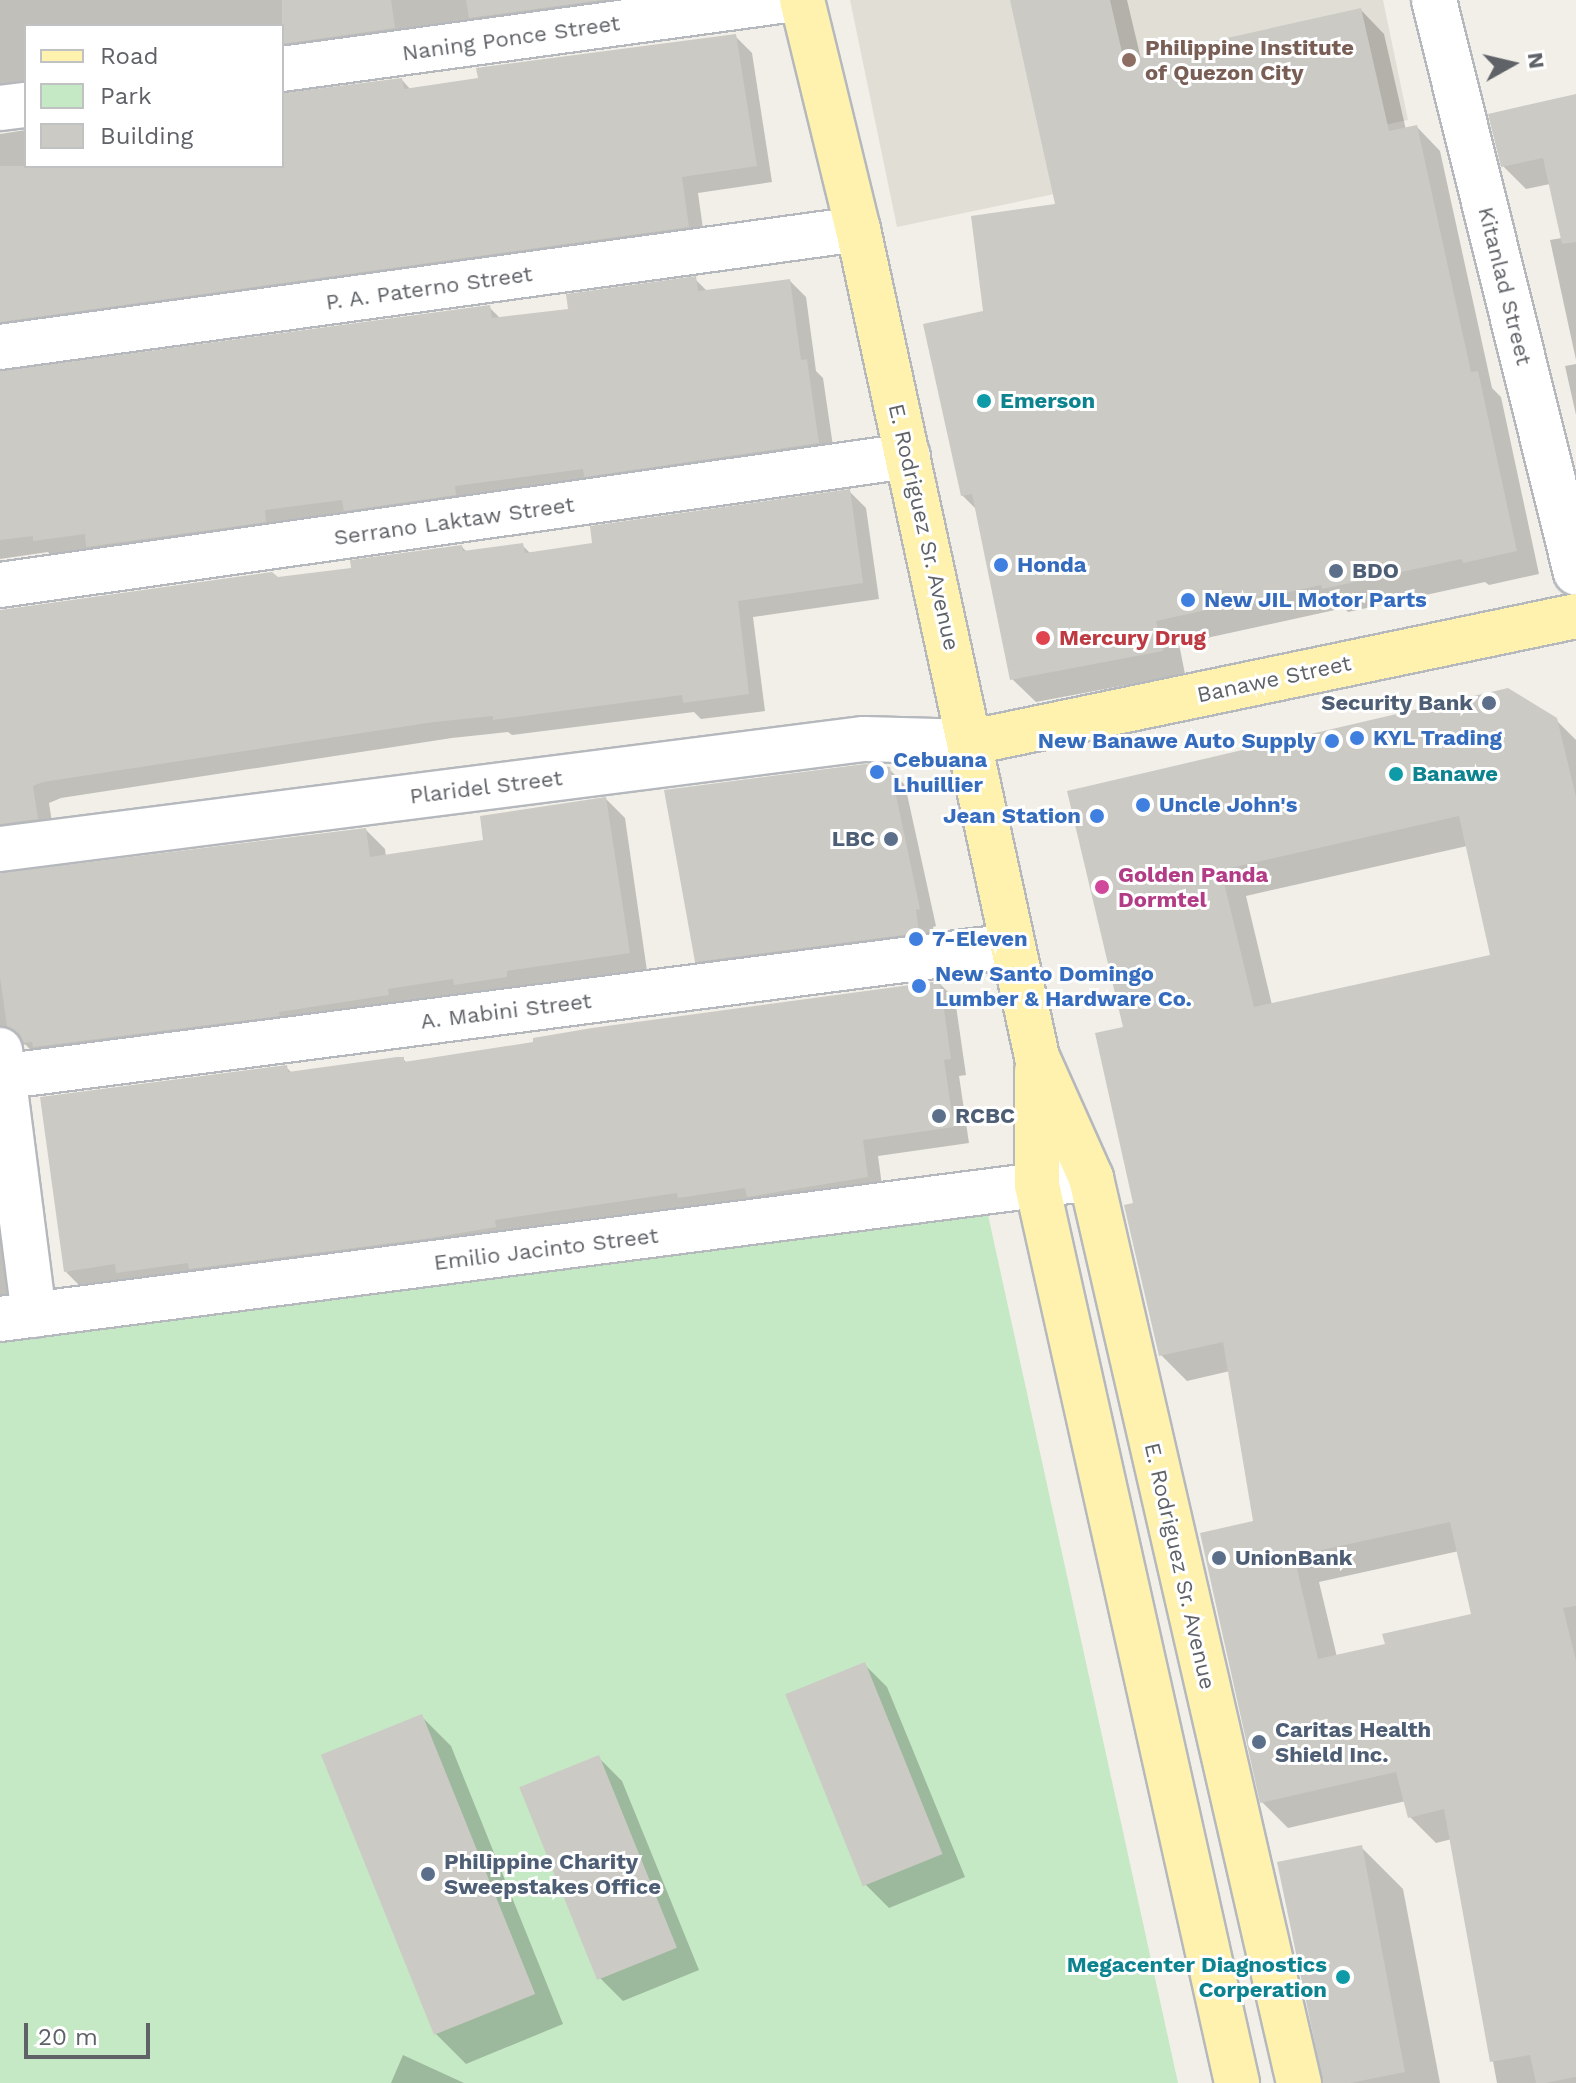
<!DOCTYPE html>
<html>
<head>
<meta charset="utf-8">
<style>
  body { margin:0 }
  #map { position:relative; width:1576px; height:2083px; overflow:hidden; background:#f1efe8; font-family:"Work Sans",sans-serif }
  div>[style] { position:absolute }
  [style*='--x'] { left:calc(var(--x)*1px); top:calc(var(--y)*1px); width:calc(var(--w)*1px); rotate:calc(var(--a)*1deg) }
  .education>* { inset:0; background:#e1ded6 }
  .green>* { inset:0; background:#c5e8c5 }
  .shadow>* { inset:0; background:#0003 }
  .building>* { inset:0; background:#cccac5; transform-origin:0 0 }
  .roads { filter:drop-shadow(2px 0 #b5b8bc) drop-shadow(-2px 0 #b5b8bc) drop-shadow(0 2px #b5b8bc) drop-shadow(0 -2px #b5b8bc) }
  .minor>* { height:44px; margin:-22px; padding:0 22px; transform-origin:22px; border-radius:22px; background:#fff }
  .major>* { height:44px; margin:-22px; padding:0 22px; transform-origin:22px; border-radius:22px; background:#fff2af }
  .dots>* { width:22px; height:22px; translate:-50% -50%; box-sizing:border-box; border:4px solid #fff; border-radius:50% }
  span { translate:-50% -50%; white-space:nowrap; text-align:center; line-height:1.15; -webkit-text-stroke:6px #fff; paint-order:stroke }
  .street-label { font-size:22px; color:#5f6368 }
  .education-label { font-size:22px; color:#785e54; font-weight:700 }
  .left { translate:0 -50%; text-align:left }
  .culture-label { font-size:22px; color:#0d838f; font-weight:700 }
  .right { translate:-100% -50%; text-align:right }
  .shop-label { font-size:22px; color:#366cbe; font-weight:700 }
  .service-label { font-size:22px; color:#4e5e75; font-weight:700 }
  .health-label { font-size:22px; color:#be3a42; font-weight:700 }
  .hotel-label { font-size:22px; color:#b23c85; font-weight:700 }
  .legend { position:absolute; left:24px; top:24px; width:260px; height:144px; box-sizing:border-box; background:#fff; border:2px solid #bfc1c3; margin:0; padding:10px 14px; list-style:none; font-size:24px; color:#5f6368 }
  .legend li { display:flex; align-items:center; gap:16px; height:40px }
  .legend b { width:40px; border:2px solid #bfc1c3 }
  .north { position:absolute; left:1472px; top:24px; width:80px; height:80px; -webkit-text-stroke:6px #fff; paint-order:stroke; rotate:82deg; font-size:22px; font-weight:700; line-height:32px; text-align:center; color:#5f6368 }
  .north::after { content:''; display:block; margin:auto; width:28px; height:36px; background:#5f6368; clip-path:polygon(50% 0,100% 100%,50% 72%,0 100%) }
  .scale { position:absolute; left:24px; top:2023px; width:126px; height:36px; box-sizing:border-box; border:4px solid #5f6368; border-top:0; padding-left:10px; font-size:24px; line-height:28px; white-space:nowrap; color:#5f6368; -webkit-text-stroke:6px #fff; paint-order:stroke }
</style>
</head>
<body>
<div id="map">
  <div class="education">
    <i style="clip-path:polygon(850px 0,1383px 0,1408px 120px,897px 227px)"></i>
  </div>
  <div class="green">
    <i style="clip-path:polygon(988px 1215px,1178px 2083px,0 2083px,0 1339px)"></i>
  </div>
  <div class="shadow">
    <i style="clip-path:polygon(0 0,681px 0,282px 68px,282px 26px,26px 26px,26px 99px,0 107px)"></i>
    <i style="clip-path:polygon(1012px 0,1127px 0,1141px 59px,1361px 10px,1384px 34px,1406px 130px,1417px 127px,1440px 151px,1492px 388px,1501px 397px,1539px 574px,1489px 585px,1485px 582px,1348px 612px,1344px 608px,1179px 644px,1185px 674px,1036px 702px,1012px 679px,977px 510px,962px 495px,985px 312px,1058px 206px)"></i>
    <i style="clip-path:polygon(735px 36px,752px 53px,772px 182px,698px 193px,705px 243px,0 346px,0 134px,26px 130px,26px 166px,282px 166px,282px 95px,402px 80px,411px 90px)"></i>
    <i style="clip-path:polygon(1576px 94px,1576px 360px,1550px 240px,1562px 238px,1550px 184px,1526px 189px,1503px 166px)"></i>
    <i style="clip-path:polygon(695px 279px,708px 292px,790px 281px,806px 297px,816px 371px,823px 378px,835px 460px,52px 557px,48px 552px,0 559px,0 373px,489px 307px,501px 319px,570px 310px)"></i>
    <i style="clip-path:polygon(1576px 364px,1576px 415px,1565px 366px)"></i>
    <i style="clip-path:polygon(850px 492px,866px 508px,879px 599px,753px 617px,765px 711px,701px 719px,694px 712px,512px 735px,508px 732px,452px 738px,61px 798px,49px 803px,54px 835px,0 849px,0 612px,354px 570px,462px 547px,468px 553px,523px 546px,531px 554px,595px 545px)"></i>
    <i style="clip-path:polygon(evenodd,1556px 720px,1576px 740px,1576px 2083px,1497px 2083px,1452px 1839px,1436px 1843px,1410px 1817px,1406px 1801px,1288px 1828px,1262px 1802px,1255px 1522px,1230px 1371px,1187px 1381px,1161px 1355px,1135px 1204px,1125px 1028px,1069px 793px,1556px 720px,1467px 846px,1492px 956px,1272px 1005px,1246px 896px,1467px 846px,1556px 720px,1459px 1551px,1473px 1615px,1387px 1646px,1337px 1657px,1319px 1582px,1459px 1551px)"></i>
    <i style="clip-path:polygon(887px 767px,905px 785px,936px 926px,933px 927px,935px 950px,714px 979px,697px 961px)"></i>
    <i style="clip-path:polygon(606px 799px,625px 818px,647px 971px,46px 1067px,26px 1045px,18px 1043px,0 1054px,0 875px,366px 830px,385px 849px,386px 857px,485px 841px)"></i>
    <i style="clip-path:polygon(939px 983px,955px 999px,966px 1075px,959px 1076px,969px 1143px,878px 1156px,883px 1193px,82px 1288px,66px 1272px,286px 1067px,292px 1073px,403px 1059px,407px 1063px)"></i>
    <i style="clip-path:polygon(0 1171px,20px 1312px,0 1315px)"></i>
    <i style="clip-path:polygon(864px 1664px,887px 1687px,965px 1877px,889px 1908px,866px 1885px)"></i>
    <i style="clip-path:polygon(421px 1716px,451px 1746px,563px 2024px,466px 2064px,436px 2034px)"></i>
    <i style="clip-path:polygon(599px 1758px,622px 1781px,699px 1970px,623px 2001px,600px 1978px,522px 1789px)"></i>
    <i style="clip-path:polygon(1361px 1847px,1403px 1889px,1440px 2083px,1324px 2083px)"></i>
    <i style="clip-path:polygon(403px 2055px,464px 2083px,391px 2083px)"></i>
  </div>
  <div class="building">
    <i style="clip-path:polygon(282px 0,391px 0,395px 28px,282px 44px)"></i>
    <i style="clip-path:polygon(466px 0,602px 0,469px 18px)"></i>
    <i style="clip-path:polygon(1010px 0,1110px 0,1124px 61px,1361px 8px,1389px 131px,1417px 125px,1471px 372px,1478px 371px,1517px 551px,1463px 563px,1462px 559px,1322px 589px,1321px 585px,1156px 621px,1163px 651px,1010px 680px,972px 494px,961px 496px,923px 324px,983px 311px,971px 216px,1055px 204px)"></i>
    <i style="clip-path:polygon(736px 34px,757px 166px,682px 177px,689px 227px,0 322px,0 166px,282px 166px,282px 93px,402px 78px,404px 89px,478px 78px,476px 68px)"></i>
    <i style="clip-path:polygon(1576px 94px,1576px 242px,1562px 244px,1543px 158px,1501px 167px,1488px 114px)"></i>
    <i style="clip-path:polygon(696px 276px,698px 291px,790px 279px,801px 360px,807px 359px,819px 443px,584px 477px,583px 469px,455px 486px,456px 495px,344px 511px,342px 500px,265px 510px,266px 522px,86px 547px,85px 534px,33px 541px,33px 536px,0 540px,0 371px,490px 305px,492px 318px,568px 309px,566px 294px)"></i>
    <i style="clip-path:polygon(850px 489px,863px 583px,738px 601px,749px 694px,683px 703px,682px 695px,493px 720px,493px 716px,434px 722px,43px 782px,33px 786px,38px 819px,0 824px,0 610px,272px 572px,278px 577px,351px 568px,350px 560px,462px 545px,463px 551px,523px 543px,525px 553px,592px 543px,590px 526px)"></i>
    <i style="clip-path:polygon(evenodd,1508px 688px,1557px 718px,1576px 797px,1576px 1606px,1563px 1608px,1576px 1661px,1576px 2077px,1545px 2083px,1536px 2083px,1530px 2055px,1490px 2062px,1444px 1809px,1408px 1818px,1396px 1772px,1260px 1803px,1200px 1533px,1253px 1521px,1223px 1342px,1159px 1356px,1124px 1205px,1133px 1203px,1095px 1033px,1123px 1027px,1067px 791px,1508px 688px,1459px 816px,1490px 955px,1254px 1007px,1221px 870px,1459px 816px,1508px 688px,1450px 1522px,1471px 1614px,1382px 1634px,1385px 1644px,1318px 1659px,1294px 1556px,1450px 1522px)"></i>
    <i style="clip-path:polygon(865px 764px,890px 767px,920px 909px,916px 910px,919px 933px,695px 962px,664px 790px)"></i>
    <i style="clip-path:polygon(606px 797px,630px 953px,507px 971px,507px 977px,454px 985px,453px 979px,388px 989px,389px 995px,279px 1012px,280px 1016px,33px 1047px,32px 1042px,23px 1043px,19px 1034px,7px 1026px,0 977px,0 873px,366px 828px,370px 857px,483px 840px,480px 816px)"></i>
    <i style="clip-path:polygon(940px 981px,951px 1059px,944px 1060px,954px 1127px,863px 1140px,868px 1177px,747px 1197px,745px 1188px,678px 1198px,677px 1193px,495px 1220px,496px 1227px,431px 1238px,189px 1269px,188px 1263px,116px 1273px,115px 1264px,64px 1272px,40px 1097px,287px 1065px,288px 1072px,397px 1057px,404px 1057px,404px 1062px,533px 1042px,533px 1038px,592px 1028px)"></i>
    <i style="left:865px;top:1662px;width:207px;height:86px;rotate:68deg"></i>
    <i style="left:422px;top:1714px;width:302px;height:109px;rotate:68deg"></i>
    <i style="left:599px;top:1755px;width:208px;height:86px;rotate:68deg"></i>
    <i style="clip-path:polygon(1362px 1845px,1405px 2072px,1350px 2083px,1323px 2083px,1277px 1862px)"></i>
  </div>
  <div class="roads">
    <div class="minor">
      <i style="--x:1434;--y:0;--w:590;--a:76.08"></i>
      <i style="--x:282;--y:69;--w:510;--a:-7.78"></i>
      <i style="--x:0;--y:108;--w:26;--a:-7"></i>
      <i style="--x:0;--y:347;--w:866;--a:-7.83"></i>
      <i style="--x:0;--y:585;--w:917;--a:-8.09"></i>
      <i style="--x:0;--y:849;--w:871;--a:-7.26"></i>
      <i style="--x:864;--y:739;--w:108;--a:1.6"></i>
      <i style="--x:0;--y:1050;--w:267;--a:82.7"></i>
      <i style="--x:0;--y:1077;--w:1020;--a:-7.38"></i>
      <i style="--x:0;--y:1319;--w:1100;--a:-7.36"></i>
    </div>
    <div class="major">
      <i style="--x:802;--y:0;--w:236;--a:76.3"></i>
      <i style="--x:858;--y:229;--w:847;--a:77.8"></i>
      <i style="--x:1037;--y:1057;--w:133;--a:65.9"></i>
      <i style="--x:1091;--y:1178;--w:929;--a:77.06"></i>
      <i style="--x:972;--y:742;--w:617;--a:-11.78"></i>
      <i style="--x:1037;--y:1071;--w:114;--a:90"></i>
      <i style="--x:1037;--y:1185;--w:920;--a:77.44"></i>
    </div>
  </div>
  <div class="dots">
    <i style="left:1129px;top:60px;background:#8d6e63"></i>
    <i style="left:984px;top:401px;background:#0f9aa8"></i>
    <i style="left:1001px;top:565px;background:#3f7fe0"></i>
    <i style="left:1336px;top:571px;background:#5c6f8a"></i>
    <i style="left:1188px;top:600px;background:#3f7fe0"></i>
    <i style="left:1043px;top:638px;background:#e0444e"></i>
    <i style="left:1489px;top:703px;background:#5c6f8a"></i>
    <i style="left:1357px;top:738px;background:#3f7fe0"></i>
    <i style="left:1332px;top:741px;background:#3f7fe0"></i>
    <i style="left:877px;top:772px;background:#3f7fe0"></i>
    <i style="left:1396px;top:774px;background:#0f9aa8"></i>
    <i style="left:1143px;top:805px;background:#3f7fe0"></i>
    <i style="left:1097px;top:816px;background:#3f7fe0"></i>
    <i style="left:891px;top:839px;background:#5c6f8a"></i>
    <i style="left:1102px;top:887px;background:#d1479c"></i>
    <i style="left:916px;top:939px;background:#3f7fe0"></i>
    <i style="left:919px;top:986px;background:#3f7fe0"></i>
    <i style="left:939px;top:1116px;background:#5c6f8a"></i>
    <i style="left:1219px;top:1558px;background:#5c6f8a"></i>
    <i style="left:1259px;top:1742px;background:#5c6f8a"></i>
    <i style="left:428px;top:1874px;background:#5c6f8a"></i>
    <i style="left:1343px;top:1977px;background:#0f9aa8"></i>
  </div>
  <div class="street-label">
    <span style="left:511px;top:38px;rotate:-8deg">Naning Ponce Street</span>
    <span style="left:1505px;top:286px;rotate:76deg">Kitanlad Street</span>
    <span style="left:429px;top:288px;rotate:-8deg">P. A. Paterno Street</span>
    <span style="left:454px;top:521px;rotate:-8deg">Serrano Laktaw Street</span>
    <span style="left:924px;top:527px;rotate:77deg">E. Rodriguez Sr. Avenue</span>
    <span style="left:1274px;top:679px;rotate:-12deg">Banawe Street</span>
    <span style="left:486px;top:787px;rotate:-7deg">Plaridel Street</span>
    <span style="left:506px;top:1011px;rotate:-7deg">A. Mabini Street</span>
    <span style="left:546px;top:1249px;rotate:-7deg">Emilio Jacinto Street</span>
    <span style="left:1180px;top:1566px;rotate:77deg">E. Rodriguez Sr. Avenue</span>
  </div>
  <div class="education-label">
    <span class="left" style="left:1145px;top:60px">Philippine Institute<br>of Quezon City</span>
  </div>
  <div class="culture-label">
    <span class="left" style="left:1000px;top:401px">Emerson</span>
    <span class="left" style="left:1412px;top:774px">Banawe</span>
    <span class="right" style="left:1327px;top:1977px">Megacenter Diagnostics<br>Corperation</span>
  </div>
  <div class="shop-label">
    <span class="left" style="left:1017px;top:565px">Honda</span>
    <span class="left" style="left:1204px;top:600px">New JIL Motor Parts</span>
    <span class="left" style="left:1373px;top:738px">KYL Trading</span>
    <span class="right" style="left:1316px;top:741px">New Banawe Auto Supply</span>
    <span class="left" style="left:893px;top:772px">Cebuana<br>Lhuillier</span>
    <span class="left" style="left:1159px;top:805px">Uncle John's</span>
    <span class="right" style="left:1081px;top:816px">Jean Station</span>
    <span class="left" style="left:932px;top:939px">7-Eleven</span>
    <span class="left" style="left:935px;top:986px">New Santo Domingo<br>Lumber &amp; Hardware Co.</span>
  </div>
  <div class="service-label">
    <span class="left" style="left:1352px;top:571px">BDO</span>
    <span class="right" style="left:1473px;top:703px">Security Bank</span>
    <span class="right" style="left:875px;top:839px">LBC</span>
    <span class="left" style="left:955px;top:1116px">RCBC</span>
    <span class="left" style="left:1235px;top:1558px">UnionBank</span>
    <span class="left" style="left:1275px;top:1742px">Caritas Health<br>Shield Inc.</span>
    <span class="left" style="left:444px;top:1874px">Philippine Charity<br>Sweepstakes Office</span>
  </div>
  <div class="health-label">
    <span class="left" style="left:1059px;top:638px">Mercury Drug</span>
  </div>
  <div class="hotel-label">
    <span class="left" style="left:1118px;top:887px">Golden Panda<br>Dormtel</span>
  </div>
  <ul class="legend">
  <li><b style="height:10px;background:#fff2af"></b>Road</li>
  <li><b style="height:22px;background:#c5e8c5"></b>Park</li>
  <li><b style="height:22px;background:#cccac5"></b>Building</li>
  </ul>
  <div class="north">N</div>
  <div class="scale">20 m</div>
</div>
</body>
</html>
